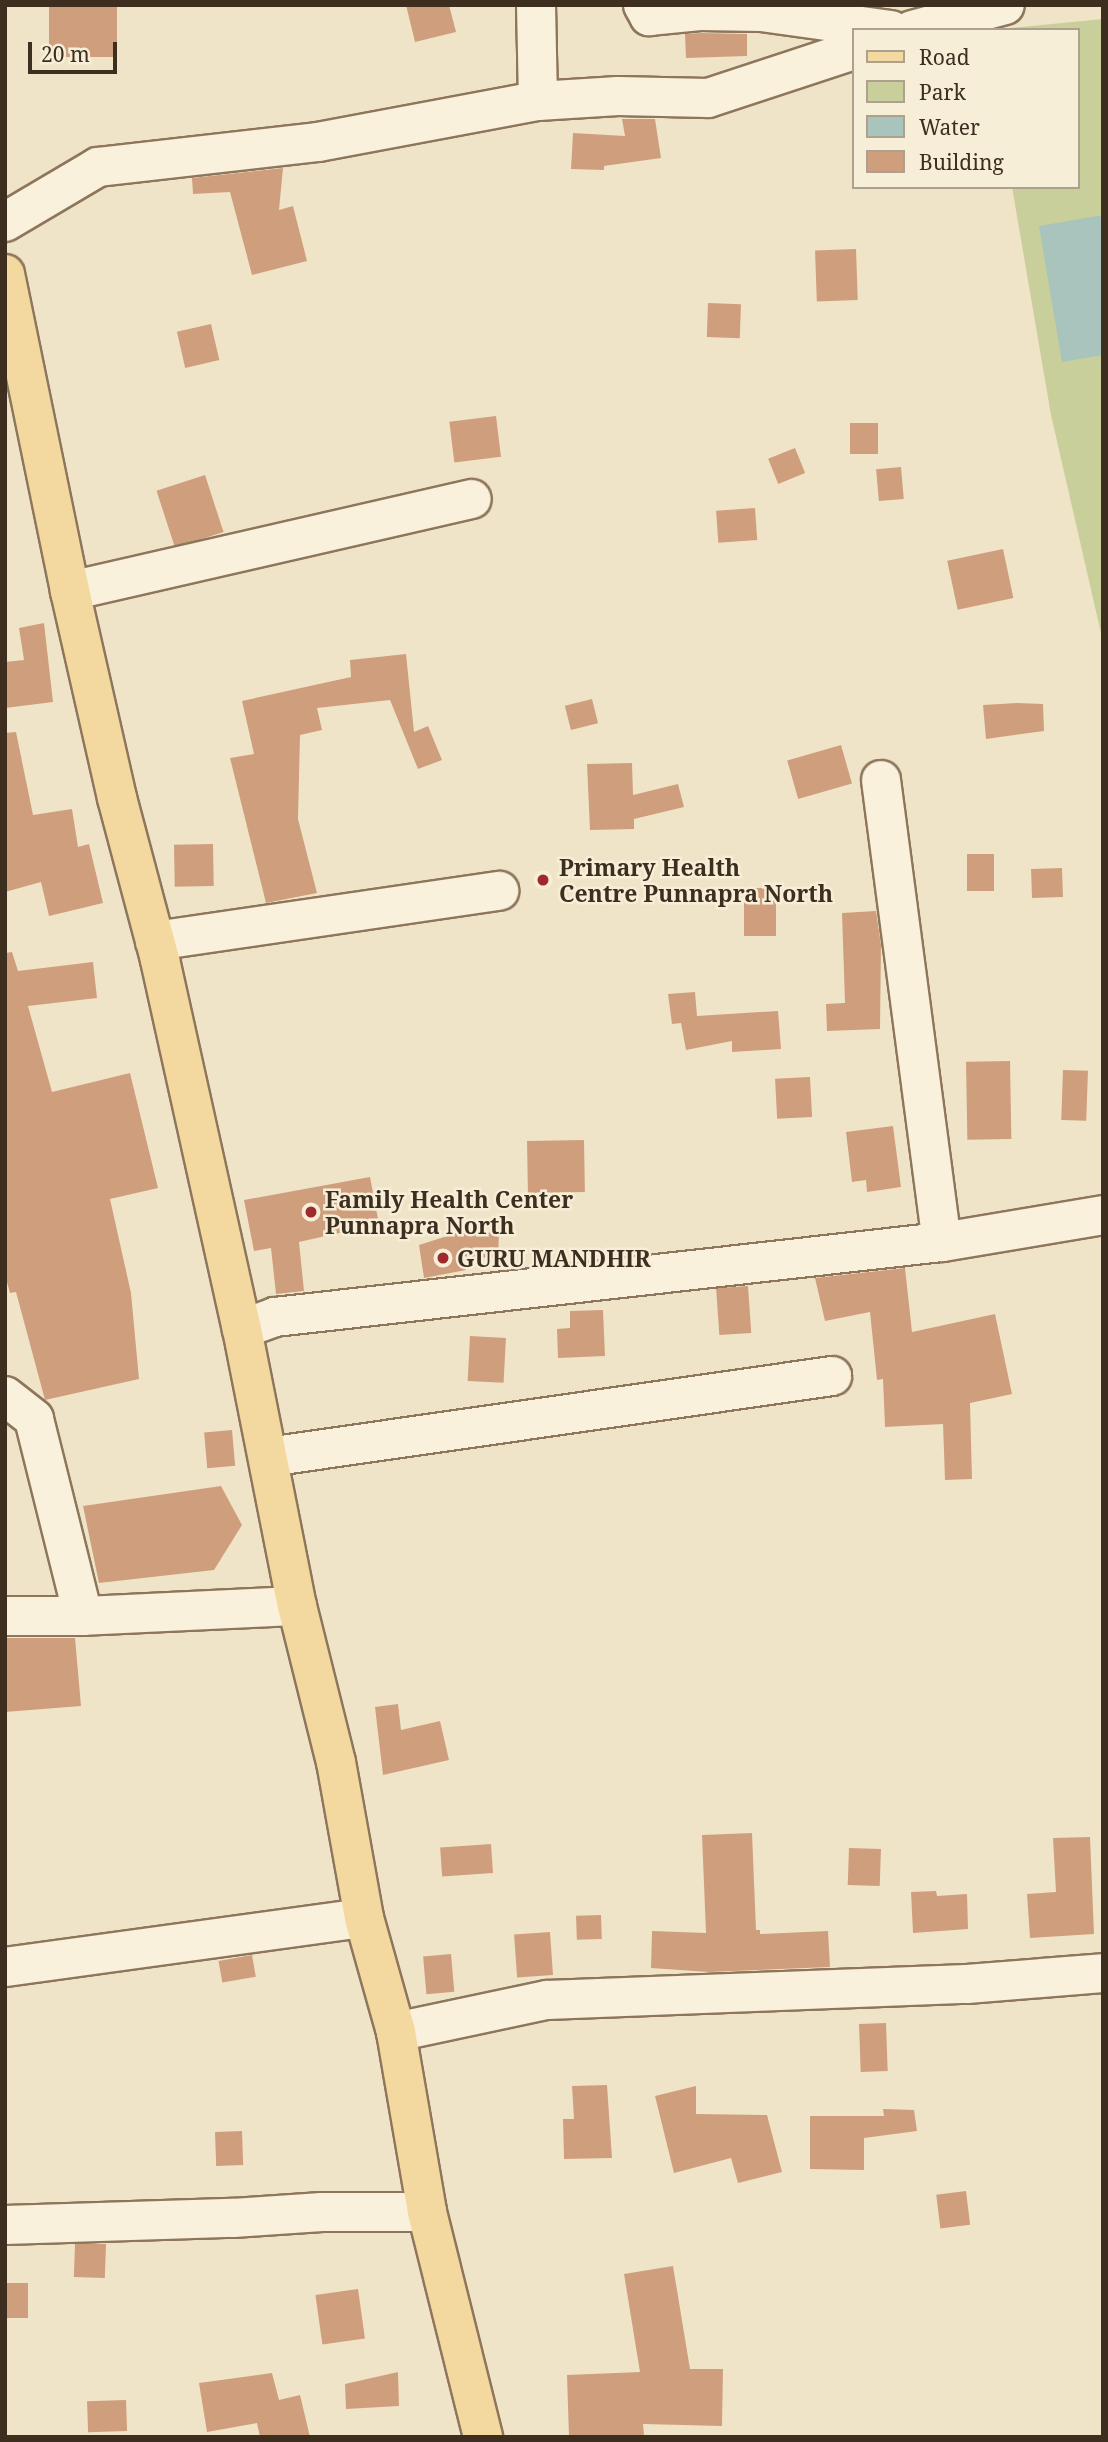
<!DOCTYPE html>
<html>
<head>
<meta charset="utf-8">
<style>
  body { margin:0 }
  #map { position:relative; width:1108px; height:2442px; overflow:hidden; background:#f0e4c8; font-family:"Noto Serif",serif }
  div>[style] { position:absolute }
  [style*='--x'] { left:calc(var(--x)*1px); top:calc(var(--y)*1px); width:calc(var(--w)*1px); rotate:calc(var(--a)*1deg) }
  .green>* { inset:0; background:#c9cf9b }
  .water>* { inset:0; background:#a9c4bc }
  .building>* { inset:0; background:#cf9f7d; transform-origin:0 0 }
  .roads { filter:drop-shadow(2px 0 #8d765c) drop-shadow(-2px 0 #8d765c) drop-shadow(0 2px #8d765c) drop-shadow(0 -2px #8d765c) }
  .minor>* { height:38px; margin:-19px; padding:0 19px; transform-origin:19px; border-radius:19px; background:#faf1dc }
  .major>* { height:38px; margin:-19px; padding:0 19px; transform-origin:19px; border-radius:19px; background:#f3d9a0 }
  .dots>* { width:19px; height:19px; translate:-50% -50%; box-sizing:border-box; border:4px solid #f7eed8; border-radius:50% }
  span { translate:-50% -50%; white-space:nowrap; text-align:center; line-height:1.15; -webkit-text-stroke:5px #f7eed8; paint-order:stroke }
  .poi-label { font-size:23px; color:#3d2e20; font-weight:700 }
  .left { translate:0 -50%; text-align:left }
  .frame { position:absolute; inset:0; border:7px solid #3d2e20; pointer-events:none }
  .legend { position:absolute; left:852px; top:28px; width:228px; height:161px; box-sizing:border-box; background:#f7eed8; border:2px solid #ada18e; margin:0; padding:9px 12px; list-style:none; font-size:21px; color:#3d2e20 }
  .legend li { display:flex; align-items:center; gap:14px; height:35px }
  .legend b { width:35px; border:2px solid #ada18e }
  .scale { position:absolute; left:28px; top:42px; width:89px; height:32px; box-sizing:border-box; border:4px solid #3d2e20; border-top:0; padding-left:9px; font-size:21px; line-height:24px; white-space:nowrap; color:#3d2e20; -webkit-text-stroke:5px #f7eed8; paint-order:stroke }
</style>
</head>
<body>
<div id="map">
  <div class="green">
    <i style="clip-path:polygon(1103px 19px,1103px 642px,1051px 415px,1012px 187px,1078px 187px,1078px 30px,991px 30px)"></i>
  </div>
  <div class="water">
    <i style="clip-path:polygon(1103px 215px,1103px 355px,1062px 362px,1039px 226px)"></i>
  </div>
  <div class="building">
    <i style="left:49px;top:5px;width:68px;height:52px"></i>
    <i style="clip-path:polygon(406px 5px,449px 5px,456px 32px,415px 42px)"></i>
    <i style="clip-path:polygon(701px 33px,747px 34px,747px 56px,686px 58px,685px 34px)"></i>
    <i style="clip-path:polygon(622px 119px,655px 119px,661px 158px,604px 166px,604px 170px,571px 169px,573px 133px,625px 136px)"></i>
    <i style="clip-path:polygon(283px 168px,279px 210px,293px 206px,307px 261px,252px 275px,230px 192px,193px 194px,192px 178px)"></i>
    <i style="left:856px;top:249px;width:51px;height:41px;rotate:88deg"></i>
    <i style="left:708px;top:303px;width:33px;height:34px;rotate:2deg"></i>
    <i style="left:211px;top:324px;width:37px;height:35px;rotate:77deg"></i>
    <i style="left:496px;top:416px;width:41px;height:47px;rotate:83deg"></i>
    <i style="left:850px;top:423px;width:28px;height:31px"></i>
    <i style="left:795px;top:448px;width:27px;height:29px;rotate:68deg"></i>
    <i style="left:901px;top:467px;width:32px;height:25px;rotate:85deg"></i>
    <i style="left:205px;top:475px;width:60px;height:51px;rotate:72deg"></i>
    <i style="left:755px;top:508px;width:32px;height:39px;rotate:86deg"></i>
    <i style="left:1003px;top:549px;width:50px;height:57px;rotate:78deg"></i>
    <i style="clip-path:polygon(44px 623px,53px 702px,5px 708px,5px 662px,24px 660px,19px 628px)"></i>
    <i style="clip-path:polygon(406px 654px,414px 732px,428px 726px,442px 760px,418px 769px,390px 700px,317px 708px,322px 730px,300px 735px,298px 819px,317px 893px,266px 903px,230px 758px,254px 754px,242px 701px,351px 677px,350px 660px)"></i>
    <i style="left:592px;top:699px;width:25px;height:28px;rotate:76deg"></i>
    <i style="clip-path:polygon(1017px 703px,1043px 704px,1044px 731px,986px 739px,983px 705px)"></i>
    <i style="clip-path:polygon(16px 732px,33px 815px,72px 809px,78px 847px,89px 844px,103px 903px,49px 916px,41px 882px,5px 892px,5px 733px)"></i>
    <i style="left:841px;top:745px;width:40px;height:56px;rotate:74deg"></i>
    <i style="clip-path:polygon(632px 763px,633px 795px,678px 784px,684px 807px,634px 819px,634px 829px,590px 830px,587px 764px)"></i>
    <i style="left:213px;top:844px;width:42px;height:39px;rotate:89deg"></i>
    <i style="left:967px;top:854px;width:27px;height:37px"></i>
    <i style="left:1062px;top:868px;width:29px;height:31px;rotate:88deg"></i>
    <i style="left:744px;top:888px;width:32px;height:48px"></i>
    <i style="clip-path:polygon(876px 911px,881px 945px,880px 1029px,827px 1031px,826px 1004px,845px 1003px,842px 913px)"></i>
    <i style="clip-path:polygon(12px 952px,18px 971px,93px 962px,97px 998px,28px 1006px,52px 1092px,130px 1073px,158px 1188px,110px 1199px,131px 1293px,139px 1379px,45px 1400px,16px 1292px,10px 1293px,5px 1275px,5px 953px)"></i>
    <i style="clip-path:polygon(695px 992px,697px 1016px,778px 1011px,781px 1049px,732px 1052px,732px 1041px,686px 1050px,681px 1023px,672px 1024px,668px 994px)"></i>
    <i style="left:1010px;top:1061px;width:78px;height:44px;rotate:89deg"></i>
    <i style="left:1063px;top:1070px;width:25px;height:50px;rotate:2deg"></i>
    <i style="left:810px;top:1077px;width:40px;height:35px;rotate:87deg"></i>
    <i style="clip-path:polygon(893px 1126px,901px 1187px,867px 1192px,866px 1180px,852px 1182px,846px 1132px)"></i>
    <i style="left:584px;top:1140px;width:52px;height:57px;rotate:89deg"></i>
    <i style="clip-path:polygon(370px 1177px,379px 1224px,299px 1242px,304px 1291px,276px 1294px,271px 1248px,254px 1251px,244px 1200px)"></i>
    <i style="clip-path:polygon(463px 1231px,499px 1233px,498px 1258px,465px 1257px,466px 1270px,424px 1278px,419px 1245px)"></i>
    <i style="clip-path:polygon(905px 1268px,912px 1332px,995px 1314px,1012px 1394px,970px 1403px,972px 1479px,945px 1480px,943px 1424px,885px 1427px,883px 1379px,877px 1380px,870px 1312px,825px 1321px,815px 1278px)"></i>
    <i style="left:748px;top:1286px;width:47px;height:32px;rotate:86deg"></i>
    <i style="clip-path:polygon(603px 1310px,605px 1356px,558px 1358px,557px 1329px,570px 1328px,570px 1311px)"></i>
    <i style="left:470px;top:1336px;width:36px;height:45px;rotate:3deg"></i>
    <i style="left:232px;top:1430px;width:36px;height:28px;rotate:85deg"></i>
    <i style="clip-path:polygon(221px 1486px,242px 1525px,214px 1570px,99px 1583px,83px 1506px)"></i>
    <i style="clip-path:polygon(5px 1638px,75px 1638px,81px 1706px,5px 1712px)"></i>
    <i style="clip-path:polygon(398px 1704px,401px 1730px,440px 1721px,449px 1760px,383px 1775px,375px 1707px)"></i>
    <i style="clip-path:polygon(752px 1833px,756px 1930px,760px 1930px,760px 1934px,828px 1931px,830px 1967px,709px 1972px,651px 1968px,652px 1931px,706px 1933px,702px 1835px)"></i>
    <i style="clip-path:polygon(1090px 1837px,1094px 1934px,1030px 1938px,1027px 1894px,1056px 1892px,1053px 1838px)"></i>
    <i style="left:491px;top:1844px;width:29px;height:51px;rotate:86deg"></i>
    <i style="left:849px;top:1848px;width:32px;height:37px;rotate:2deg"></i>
    <i style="clip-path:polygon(936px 1891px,937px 1896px,967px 1894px,968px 1929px,913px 1933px,911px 1892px)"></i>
    <i style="left:601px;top:1915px;width:24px;height:25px;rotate:88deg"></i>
    <i style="left:550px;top:1932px;width:43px;height:36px;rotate:86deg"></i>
    <i style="left:451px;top:1954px;width:38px;height:28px;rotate:85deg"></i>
    <i style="left:252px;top:1955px;width:22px;height:34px;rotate:80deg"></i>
    <i style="left:886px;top:2023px;width:48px;height:27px;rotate:88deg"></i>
    <i style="clip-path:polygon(607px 2085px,612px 2158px,564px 2159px,563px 2119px,574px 2119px,572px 2086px)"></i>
    <i style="clip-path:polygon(696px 2086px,696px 2114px,767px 2115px,782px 2172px,738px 2183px,731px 2158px,674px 2173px,655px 2096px)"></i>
    <i style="clip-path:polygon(883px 2109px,914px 2110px,917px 2131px,864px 2138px,864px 2170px,810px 2169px,810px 2116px,884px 2116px)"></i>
    <i style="left:242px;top:2131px;width:34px;height:27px;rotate:88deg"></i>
    <i style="left:966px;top:2191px;width:34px;height:30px;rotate:83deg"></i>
    <i style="left:106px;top:2244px;width:34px;height:31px;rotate:92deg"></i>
    <i style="clip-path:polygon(673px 2266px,690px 2369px,723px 2369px,722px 2426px,643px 2424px,644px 2435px,569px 2437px,567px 2375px,640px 2372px,624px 2274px)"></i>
    <i style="left:28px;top:2283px;width:35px;height:23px;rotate:90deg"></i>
    <i style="left:358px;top:2289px;width:50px;height:43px;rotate:82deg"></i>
    <i style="clip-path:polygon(398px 2372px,399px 2406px,346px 2409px,345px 2384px)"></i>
    <i style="clip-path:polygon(272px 2373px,279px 2400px,300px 2395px,310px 2437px,260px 2437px,257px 2423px,207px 2432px,199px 2383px)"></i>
    <i style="left:126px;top:2400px;width:31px;height:39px;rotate:88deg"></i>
  </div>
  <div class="roads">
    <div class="minor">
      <i style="--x:536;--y:5;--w:96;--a:88.8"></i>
      <i style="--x:643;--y:5;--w:13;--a:61"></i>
      <i style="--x:649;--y:16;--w:51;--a:-5.6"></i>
      <i style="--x:700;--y:11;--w:61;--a:0.9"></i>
      <i style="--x:761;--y:12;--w:131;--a:7.9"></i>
      <i style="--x:912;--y:30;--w:96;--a:-15"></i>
      <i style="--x:5;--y:222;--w:108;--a:-30.6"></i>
      <i style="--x:98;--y:167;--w:221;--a:-6.5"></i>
      <i style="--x:318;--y:142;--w:224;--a:-10.6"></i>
      <i style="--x:538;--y:101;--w:80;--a:-3.6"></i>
      <i style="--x:618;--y:96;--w:90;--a:1.3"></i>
      <i style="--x:708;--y:98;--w:154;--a:-18.2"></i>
      <i style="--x:70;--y:591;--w:412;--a:-12.9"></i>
      <i style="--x:881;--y:780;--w:466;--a:82.5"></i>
      <i style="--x:155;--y:941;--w:348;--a:-8.3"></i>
      <i style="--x:242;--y:1329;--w:35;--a:-20"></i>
      <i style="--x:275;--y:1317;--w:671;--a:-6.42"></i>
      <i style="--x:942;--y:1242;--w:163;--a:-9.5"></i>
      <i style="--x:5;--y:1396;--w:37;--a:38"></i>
      <i style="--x:34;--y:1419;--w:203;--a:76"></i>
      <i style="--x:268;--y:1457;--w:570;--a:-8.17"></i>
      <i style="--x:5;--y:1616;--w:78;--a:0"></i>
      <i style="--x:83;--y:1616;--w:214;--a:-2.7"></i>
      <i style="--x:5;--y:1967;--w:362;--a:-7.8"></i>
      <i style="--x:396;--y:2032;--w:154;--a:-12"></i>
      <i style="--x:547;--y:2000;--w:420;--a:-2.2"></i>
      <i style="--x:967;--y:1984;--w:136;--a:-4.6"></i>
      <i style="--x:5;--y:2225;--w:228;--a:-1.8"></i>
      <i style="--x:233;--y:2218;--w:89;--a:-3.9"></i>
      <i style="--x:322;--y:2212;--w:105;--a:0"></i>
    </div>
    <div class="major">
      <i style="--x:5;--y:274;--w:324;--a:78.4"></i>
      <i style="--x:70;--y:591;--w:212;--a:77.2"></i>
      <i style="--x:117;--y:798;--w:168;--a:75.1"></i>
      <i style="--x:160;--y:960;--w:378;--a:77.5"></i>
      <i style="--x:242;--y:1329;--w:282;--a:78.8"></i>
      <i style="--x:297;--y:1606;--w:161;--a:76"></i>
      <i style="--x:336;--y:1762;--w:158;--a:79.8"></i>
      <i style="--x:364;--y:1918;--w:118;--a:74.3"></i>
      <i style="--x:396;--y:2032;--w:183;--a:80.2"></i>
      <i style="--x:427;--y:2212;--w:232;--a:76"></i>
    </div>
  </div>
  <div class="dots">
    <i style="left:543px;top:880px;background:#9e2a2b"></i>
    <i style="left:311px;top:1212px;background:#9e2a2b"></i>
    <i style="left:443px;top:1258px;background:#9e2a2b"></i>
  </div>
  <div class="poi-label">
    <span class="left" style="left:559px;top:880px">Primary Health<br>Centre Punnapra North</span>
    <span class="left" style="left:325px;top:1212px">Family Health Center<br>Punnapra North</span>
    <span class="left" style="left:457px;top:1258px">GURU MANDHIR</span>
  </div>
  <div class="frame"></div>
  <ul class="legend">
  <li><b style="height:9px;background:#f3d9a0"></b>Road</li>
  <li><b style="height:19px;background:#c9cf9b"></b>Park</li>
  <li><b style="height:19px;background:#a9c4bc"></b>Water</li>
  <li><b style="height:19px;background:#cf9f7d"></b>Building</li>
  </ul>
  <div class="scale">20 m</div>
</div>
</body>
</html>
